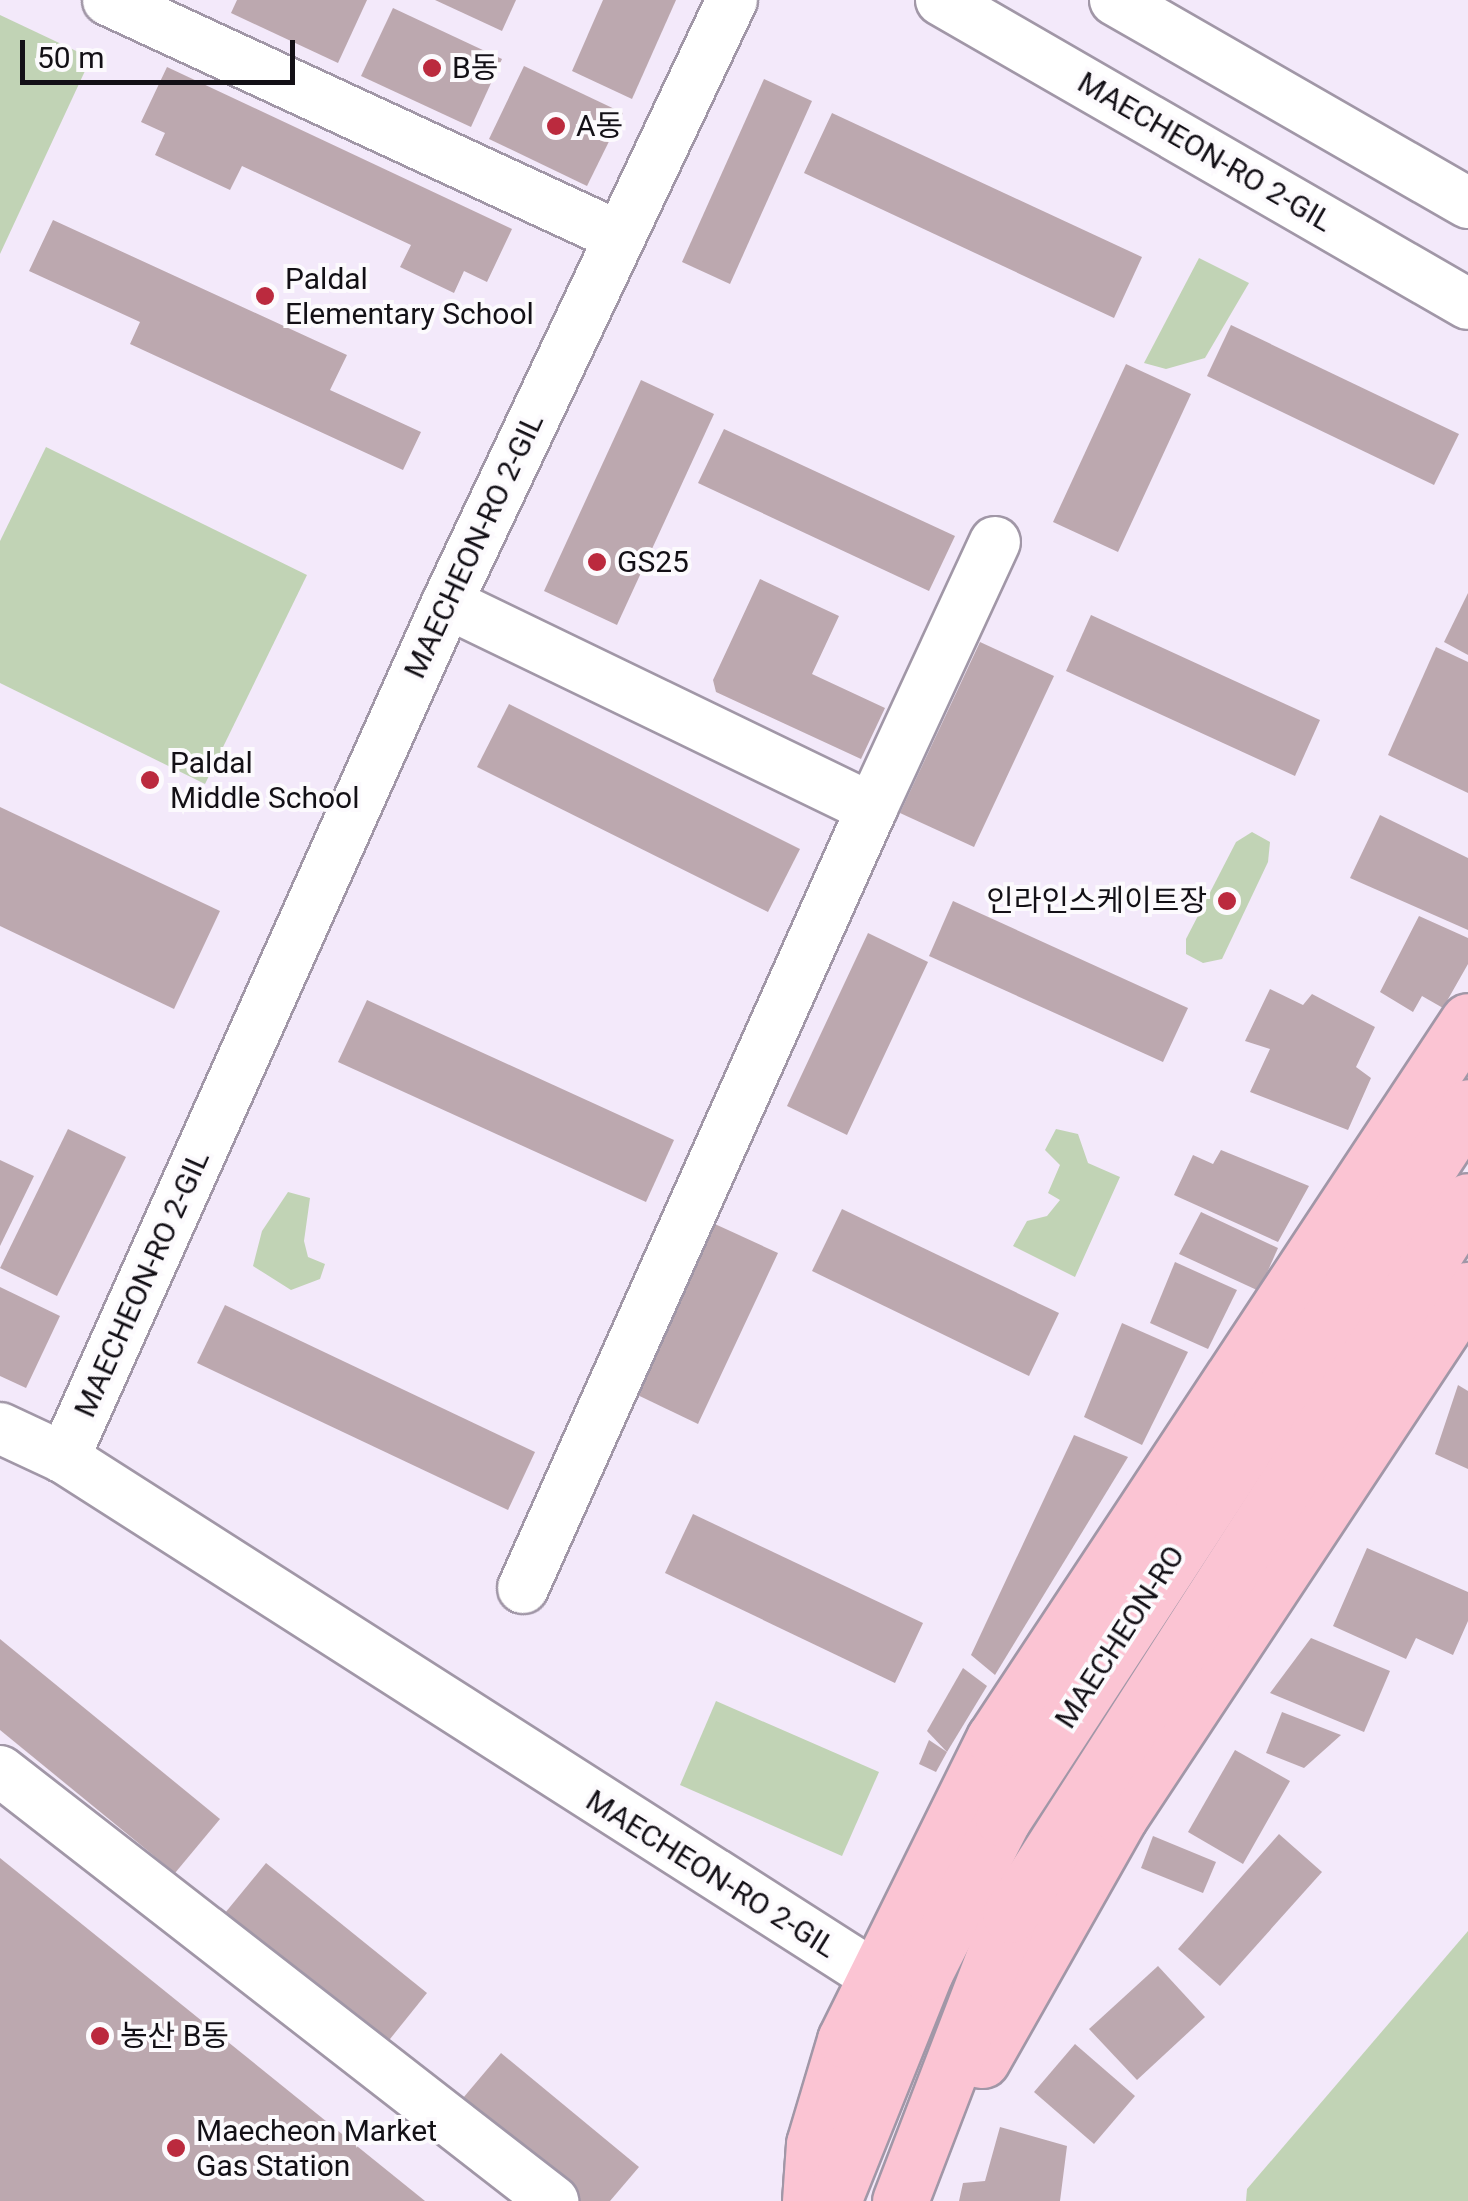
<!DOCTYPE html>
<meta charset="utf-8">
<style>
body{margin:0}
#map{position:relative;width:1468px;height:2201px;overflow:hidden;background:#f3e9fa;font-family:Roboto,"Noto Sans KR",sans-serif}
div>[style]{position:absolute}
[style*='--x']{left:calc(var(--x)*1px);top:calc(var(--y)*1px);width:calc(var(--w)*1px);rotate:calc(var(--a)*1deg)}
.green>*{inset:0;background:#c1d3b5}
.building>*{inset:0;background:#bca8af}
.roads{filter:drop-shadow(2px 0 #a197a7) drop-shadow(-2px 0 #a197a7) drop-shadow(0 2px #a197a7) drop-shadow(0 -2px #a197a7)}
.minor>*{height:50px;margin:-25px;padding:0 25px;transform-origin:25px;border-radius:25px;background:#fff}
.major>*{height:55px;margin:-27.5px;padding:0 27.5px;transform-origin:27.5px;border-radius:27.5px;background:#fbc4d3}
.dots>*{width:28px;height:28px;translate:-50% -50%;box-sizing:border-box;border:5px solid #fcfafd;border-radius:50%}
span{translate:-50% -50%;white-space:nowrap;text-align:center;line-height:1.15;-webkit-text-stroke:8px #fcfafd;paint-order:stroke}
.poi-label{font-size:30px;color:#131016}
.left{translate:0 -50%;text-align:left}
.right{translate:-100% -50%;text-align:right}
.street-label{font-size:30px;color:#131016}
.scale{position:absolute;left:20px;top:40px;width:275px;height:45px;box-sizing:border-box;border:5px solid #131016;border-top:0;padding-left:12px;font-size:30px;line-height:35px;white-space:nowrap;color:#131016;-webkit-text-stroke:8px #fcfafd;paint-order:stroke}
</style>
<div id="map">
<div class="green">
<i style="clip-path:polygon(0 15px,91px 58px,0 254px)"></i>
<i style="clip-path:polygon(1199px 258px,1249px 283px,1205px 358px,1166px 369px,1144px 363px)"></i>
<i style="clip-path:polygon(46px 447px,307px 575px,205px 784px,0 683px,0 541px)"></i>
<i style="clip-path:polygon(1252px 832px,1270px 842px,1268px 862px,1222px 959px,1203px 963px,1186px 954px,1186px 939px,1236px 842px)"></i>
<i style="clip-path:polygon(1056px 1129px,1078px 1134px,1088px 1163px,1120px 1177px,1075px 1277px,1013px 1246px,1027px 1221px,1047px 1216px,1060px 1200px,1048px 1193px,1060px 1165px,1045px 1150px)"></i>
<i style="clip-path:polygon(288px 1192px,310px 1198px,304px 1241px,308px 1257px,325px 1264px,320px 1279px,291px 1290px,253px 1266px,262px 1231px)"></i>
<i style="clip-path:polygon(716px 1701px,879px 1772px,842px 1856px,680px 1785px)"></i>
<i style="clip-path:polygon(1468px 1931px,1468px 2201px,1246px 2201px,1247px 2189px)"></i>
</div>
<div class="building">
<i style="clip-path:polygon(237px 0,367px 0,338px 63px,231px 13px)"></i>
<i style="clip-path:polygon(435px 0,516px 0,502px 31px)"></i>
<i style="clip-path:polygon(603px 0,676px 0,632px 99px,572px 71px)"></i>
<i style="clip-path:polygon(393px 8px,502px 59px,471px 127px,361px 76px)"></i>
<i style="clip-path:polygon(524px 66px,623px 113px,587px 186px,489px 139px)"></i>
<i style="clip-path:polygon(167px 67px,512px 229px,487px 282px,464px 271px,454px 293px,400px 267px,411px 245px,242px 166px,230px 190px,155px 155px,165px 133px,141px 122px)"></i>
<i style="clip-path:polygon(764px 79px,812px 101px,730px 284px,682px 262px)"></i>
<i style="clip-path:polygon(832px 113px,1142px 257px,1114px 318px,804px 173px)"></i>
<i style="clip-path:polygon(53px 220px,347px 355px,330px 390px,421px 432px,403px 470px,130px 344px,140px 322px,29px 271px)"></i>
<i style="clip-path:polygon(1231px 325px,1459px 434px,1434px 485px,1207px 376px)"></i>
<i style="clip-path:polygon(1126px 364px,1191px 394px,1118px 552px,1053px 522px)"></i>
<i style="clip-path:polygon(641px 380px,714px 414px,617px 625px,544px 591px)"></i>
<i style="clip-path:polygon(724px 429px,955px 536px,929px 591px,698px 483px)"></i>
<i style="clip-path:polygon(760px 579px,839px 616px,812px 674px,885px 708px,861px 759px,716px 692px,713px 680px)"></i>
<i style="clip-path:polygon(1468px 593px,1468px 655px,1444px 642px)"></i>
<i style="clip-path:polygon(1091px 615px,1320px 720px,1295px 776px,1066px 671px)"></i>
<i style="clip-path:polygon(980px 642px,1054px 676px,974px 847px,900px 813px)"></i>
<i style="clip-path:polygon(1436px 647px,1468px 662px,1468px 793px,1388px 755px)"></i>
<i style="clip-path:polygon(509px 704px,800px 849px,768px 912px,477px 767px)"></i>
<i style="clip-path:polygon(0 807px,220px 911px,174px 1009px,0 926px)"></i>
<i style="clip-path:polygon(1380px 815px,1468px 858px,1468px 930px,1350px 878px)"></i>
<i style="clip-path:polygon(953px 901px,1188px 1008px,1163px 1062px,929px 956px)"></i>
<i style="clip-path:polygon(1419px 916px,1468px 938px,1468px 964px,1443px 1008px,1422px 996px,1413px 1012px,1380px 992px)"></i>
<i style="clip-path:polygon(868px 933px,928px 962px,847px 1135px,787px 1106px)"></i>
<i style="clip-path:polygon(1270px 989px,1303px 1005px,1312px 994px,1375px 1027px,1356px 1067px,1371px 1078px,1348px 1130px,1250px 1092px,1270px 1049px,1245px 1041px)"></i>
<i style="clip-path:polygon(367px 1000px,674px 1140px,646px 1202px,338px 1062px)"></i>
<i style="clip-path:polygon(68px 1129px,126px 1157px,57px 1296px,0 1268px)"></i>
<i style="clip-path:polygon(1221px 1150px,1309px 1186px,1278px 1242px,1174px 1195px,1193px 1155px,1213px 1164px)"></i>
<i style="clip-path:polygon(0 1160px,34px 1176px,0 1246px)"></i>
<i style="clip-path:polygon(842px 1209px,1059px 1313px,1029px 1376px,812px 1271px)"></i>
<i style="clip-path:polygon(1201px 1212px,1278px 1248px,1259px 1291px,1179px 1254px)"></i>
<i style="clip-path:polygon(704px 1219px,778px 1253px,698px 1424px,625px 1389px)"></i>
<i style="clip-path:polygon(1175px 1262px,1237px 1290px,1208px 1349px,1150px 1323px)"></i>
<i style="clip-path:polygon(0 1287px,60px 1316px,26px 1388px,0 1376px)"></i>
<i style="clip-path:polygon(225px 1305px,535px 1452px,508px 1510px,197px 1363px)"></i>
<i style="clip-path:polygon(1122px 1323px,1188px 1352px,1142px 1445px,1084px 1417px)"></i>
<i style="clip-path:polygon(1458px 1385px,1468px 1391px,1468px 1469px,1435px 1454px)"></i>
<i style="clip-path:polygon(1074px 1435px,1128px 1457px,995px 1675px,971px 1655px)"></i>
<i style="clip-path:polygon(693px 1514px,923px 1623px,895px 1683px,665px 1573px)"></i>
<i style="clip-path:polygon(1367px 1548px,1468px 1592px,1468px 1621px,1453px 1655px,1416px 1638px,1406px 1659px,1333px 1626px)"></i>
<i style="clip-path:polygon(1311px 1638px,1390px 1671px,1364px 1732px,1270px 1693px)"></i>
<i style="clip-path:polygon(0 1639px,220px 1819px,175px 1873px,0 1730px)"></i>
<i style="clip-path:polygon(963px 1668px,987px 1686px,947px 1752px,927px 1731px)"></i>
<i style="clip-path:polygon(1282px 1712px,1341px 1735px,1304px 1768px,1266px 1753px)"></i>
<i style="clip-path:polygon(929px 1740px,947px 1752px,936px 1772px,919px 1764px)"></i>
<i style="clip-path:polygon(1235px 1750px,1290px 1781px,1243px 1864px,1188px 1832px)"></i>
<i style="clip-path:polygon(1279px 1834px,1322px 1872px,1220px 1986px,1178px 1949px)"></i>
<i style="clip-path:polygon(1153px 1836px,1216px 1862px,1203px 1893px,1141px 1868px)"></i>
<i style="clip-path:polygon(0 1858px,425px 2201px,0 2201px)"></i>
<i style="clip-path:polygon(266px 1863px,427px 1993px,386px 2044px,225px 1913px)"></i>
<i style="clip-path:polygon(1158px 1966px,1205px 2017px,1137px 2080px,1089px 2029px)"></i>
<i style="clip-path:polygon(1075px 2044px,1135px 2096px,1094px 2144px,1034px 2092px)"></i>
<i style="clip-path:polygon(501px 2053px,639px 2167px,610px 2201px,575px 2201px,458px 2104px)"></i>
<i style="clip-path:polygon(1000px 2127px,1067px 2146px,1060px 2201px,959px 2201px,963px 2183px,985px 2181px)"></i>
</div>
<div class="roads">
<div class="minor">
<i style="--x:108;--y:0;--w:562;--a:24.83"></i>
<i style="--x:732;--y:0;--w:667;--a:115.3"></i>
<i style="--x:447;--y:603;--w:937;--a:114.13"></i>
<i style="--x:64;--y:1458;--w:960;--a:32.58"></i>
<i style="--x:941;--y:0;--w:608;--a:29.98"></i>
<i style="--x:1115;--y:0;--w:407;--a:29.9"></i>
<i style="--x:447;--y:603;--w:472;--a:25.8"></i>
<i style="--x:872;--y:808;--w:293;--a:-65.2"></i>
<i style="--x:0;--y:1428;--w:71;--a:25.1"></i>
<i style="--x:523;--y:1588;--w:855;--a:-65.89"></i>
<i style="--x:0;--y:1771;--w:701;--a:37.87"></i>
</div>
<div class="major">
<i style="--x:982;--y:2060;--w:280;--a:-60.5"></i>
<i style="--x:1120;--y:1816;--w:631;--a:-56.51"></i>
<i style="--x:810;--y:2201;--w:57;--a:-86"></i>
<i style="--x:814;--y:2144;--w:109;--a:-73.4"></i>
<i style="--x:845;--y:2040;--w:336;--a:-63.7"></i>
<i style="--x:994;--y:1739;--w:860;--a:-56.57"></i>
<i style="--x:833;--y:2201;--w:247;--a:-68.1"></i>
<i style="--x:925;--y:1972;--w:172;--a:-63"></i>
<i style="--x:1003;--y:1819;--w:850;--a:-56.85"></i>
<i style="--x:900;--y:2201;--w:306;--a:-69"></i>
<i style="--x:1010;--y:1915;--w:848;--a:-57.32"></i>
</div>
</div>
<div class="dots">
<i style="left:432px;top:68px;background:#bb2a3e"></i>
<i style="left:556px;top:126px;background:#bb2a3e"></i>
<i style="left:265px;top:296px;background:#bb2a3e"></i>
<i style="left:597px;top:562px;background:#bb2a3e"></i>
<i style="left:150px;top:780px;background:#bb2a3e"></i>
<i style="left:1227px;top:901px;background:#bb2a3e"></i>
<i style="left:100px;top:2036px;background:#bb2a3e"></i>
<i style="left:176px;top:2148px;background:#bb2a3e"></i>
</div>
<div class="poi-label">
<span class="left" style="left:452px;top:68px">B동</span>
<span class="left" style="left:576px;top:126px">A동</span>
<span class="left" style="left:285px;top:296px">Paldal<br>Elementary School</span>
<span class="left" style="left:617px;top:562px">GS25</span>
<span class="left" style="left:170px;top:780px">Paldal<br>Middle School</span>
<span class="right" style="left:1207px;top:901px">인라인스케이트장</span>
<span class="left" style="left:120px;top:2036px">농산 B동</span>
<span class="left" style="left:196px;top:2148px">Maecheon Market<br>Gas Station</span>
</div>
<div class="street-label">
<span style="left:1205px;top:152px;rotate:30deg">MAECHEON-RO 2-GIL</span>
<span style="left:474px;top:546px;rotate:-65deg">MAECHEON-RO 2-GIL</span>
<span style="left:142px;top:1284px;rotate:-66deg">MAECHEON-RO 2-GIL</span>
<span style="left:1120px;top:1637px;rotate:-57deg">MAECHEON-RO</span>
<span style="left:711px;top:1874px;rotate:32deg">MAECHEON-RO 2-GIL</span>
</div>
<div class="scale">50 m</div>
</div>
